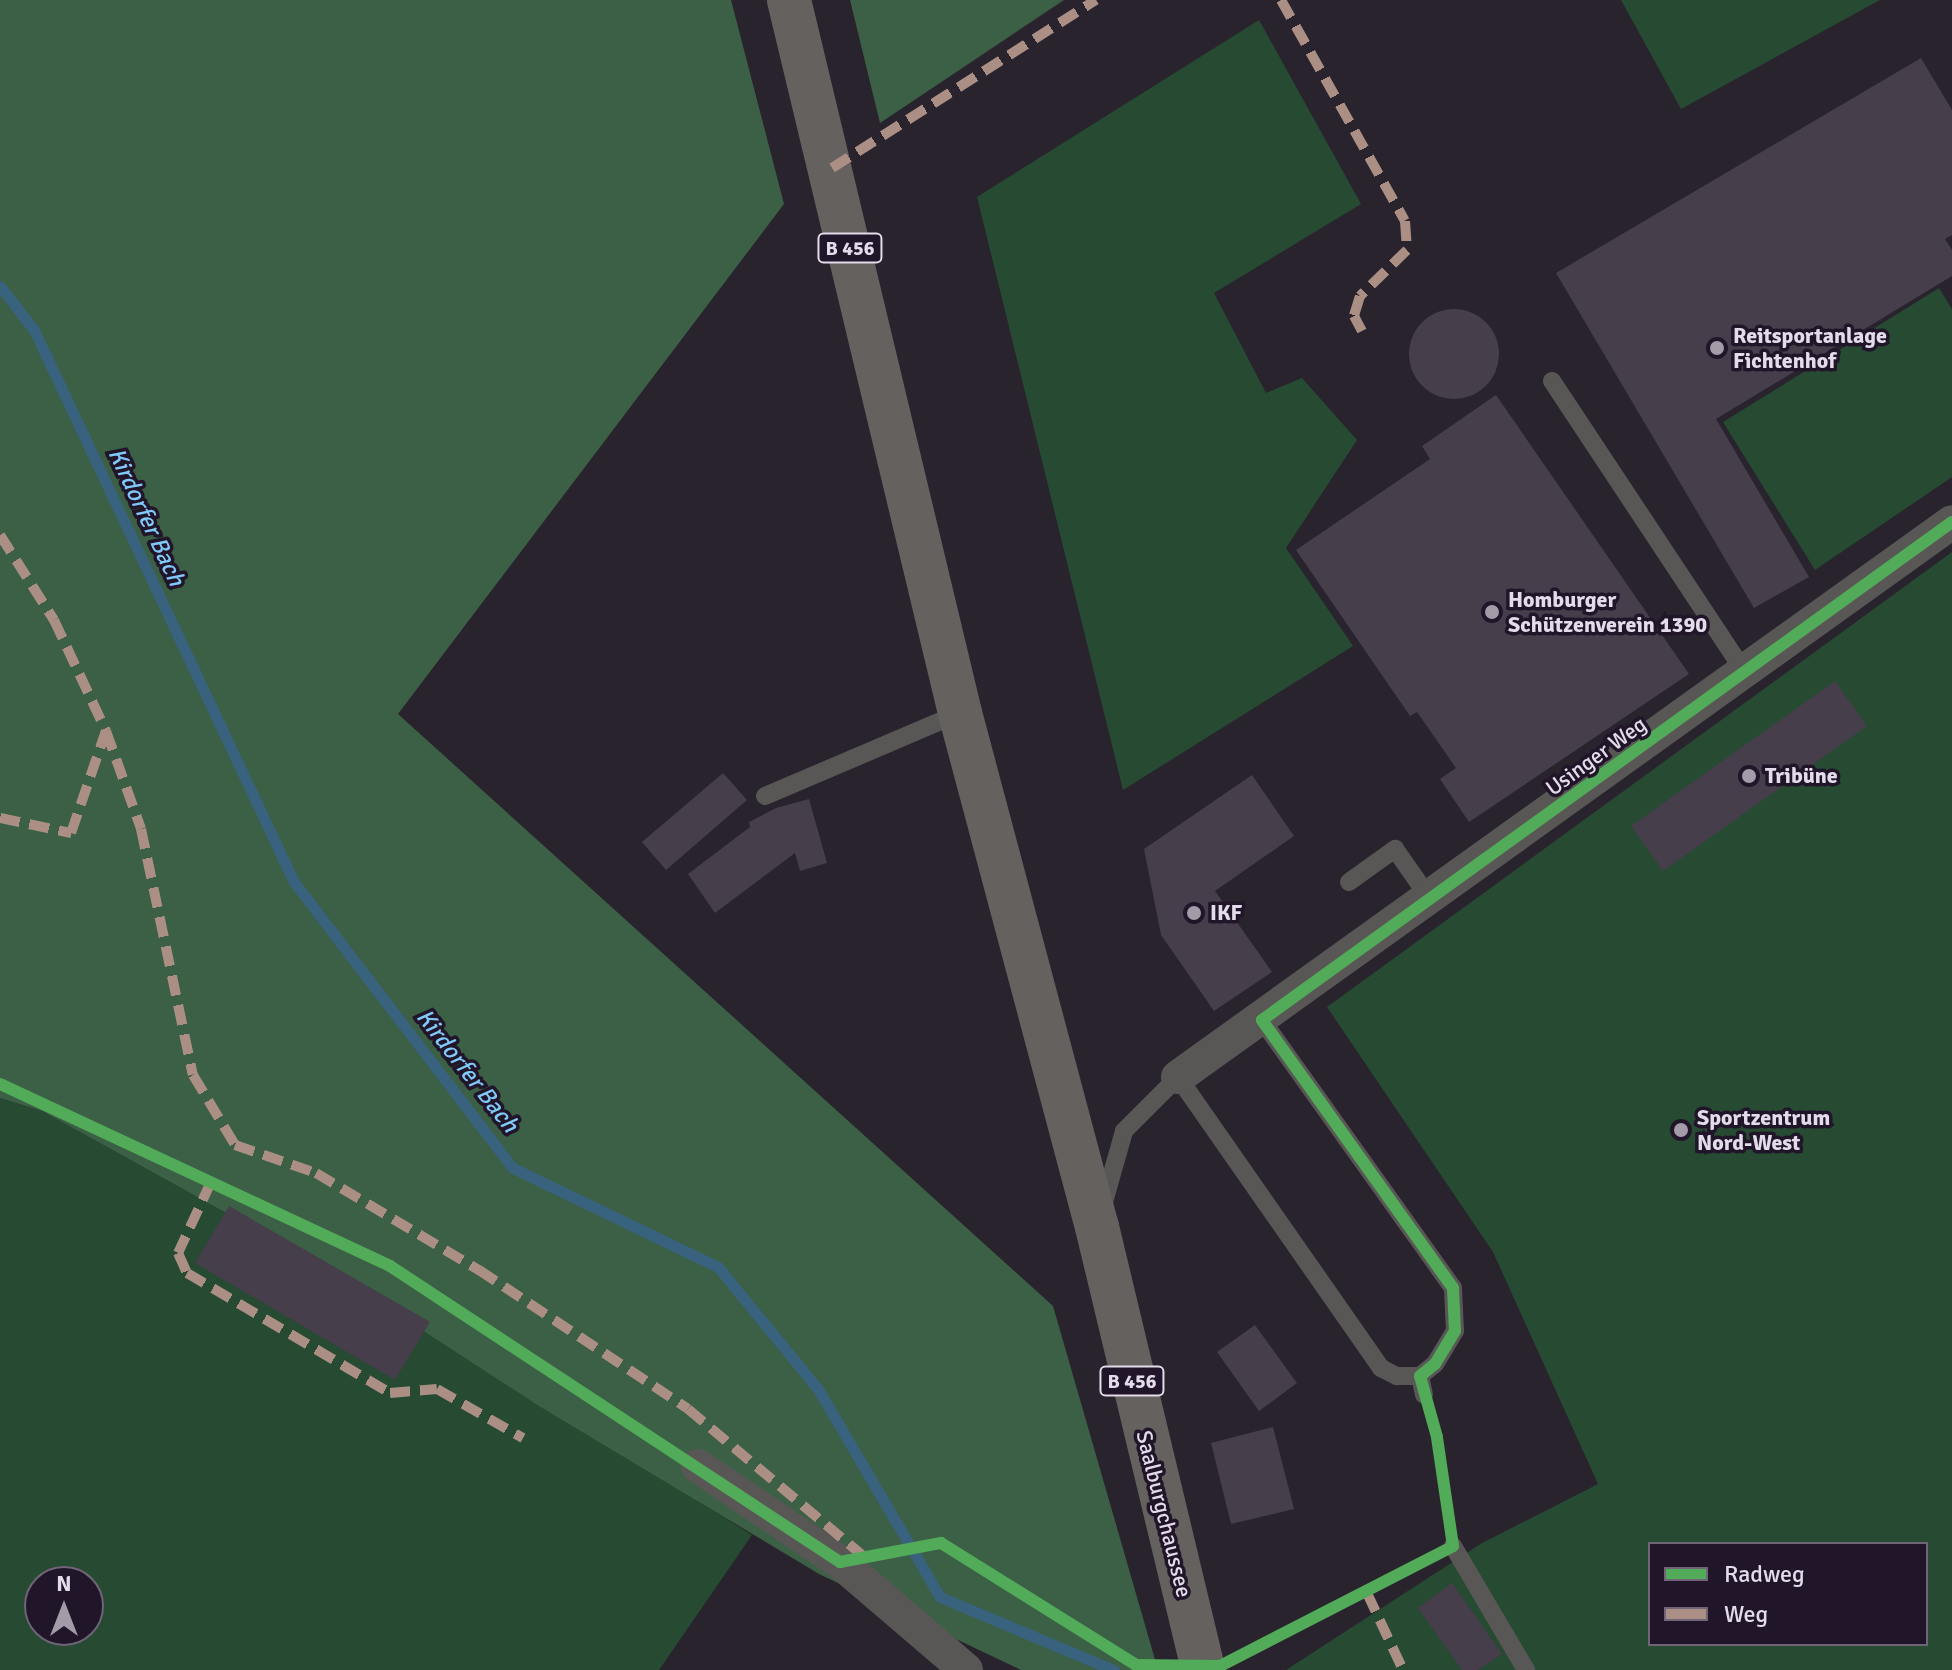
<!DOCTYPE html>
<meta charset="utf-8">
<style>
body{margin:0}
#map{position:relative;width:1952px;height:1670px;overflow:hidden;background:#29232e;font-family:Signika,sans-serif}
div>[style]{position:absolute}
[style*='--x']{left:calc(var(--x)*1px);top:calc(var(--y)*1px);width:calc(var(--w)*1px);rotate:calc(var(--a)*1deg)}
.green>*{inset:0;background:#264a32}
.forest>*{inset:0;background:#3b6046}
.stream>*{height:11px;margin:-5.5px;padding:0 5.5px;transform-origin:5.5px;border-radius:5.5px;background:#39627f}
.building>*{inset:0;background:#463e4b}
.round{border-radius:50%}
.service>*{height:18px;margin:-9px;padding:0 9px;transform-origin:9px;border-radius:9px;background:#595756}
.minor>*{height:34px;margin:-17px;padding:0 17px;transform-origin:17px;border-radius:17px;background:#595756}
.primary>*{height:44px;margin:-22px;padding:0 22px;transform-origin:22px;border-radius:22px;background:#64615e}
.quiet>*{height:10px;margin-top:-5px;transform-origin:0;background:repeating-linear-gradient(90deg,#ac8f84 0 20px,transparent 0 30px)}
.cycleway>*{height:12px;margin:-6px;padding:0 6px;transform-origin:6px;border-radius:6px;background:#51ab58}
.dots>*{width:22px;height:22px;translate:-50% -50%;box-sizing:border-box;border:4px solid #211529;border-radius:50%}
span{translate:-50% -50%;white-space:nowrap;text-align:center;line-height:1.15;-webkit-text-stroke:7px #211529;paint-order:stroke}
.shield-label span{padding:2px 6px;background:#211529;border:2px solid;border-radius:6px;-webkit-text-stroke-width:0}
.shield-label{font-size:20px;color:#e4dcea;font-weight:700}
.poi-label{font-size:22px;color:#e4dcea;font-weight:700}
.left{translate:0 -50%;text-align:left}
.street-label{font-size:22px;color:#e4dcea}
.water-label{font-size:24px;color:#81c9f9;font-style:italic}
.legend{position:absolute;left:1648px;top:1542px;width:280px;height:104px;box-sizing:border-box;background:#211529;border:2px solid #6f6576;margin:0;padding:10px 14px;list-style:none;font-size:24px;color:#e4dcea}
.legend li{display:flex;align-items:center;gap:16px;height:40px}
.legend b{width:40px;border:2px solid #6f6576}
.north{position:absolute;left:24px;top:1566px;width:80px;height:80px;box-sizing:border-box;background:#211529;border:2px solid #6f6576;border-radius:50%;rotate:0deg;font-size:22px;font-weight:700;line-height:32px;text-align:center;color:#e4dcea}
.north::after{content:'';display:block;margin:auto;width:28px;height:36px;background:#a39ba8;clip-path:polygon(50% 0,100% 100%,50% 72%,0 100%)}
</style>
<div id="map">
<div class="green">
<i style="clip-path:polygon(1621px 0,1880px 0,1681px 109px)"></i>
<i style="clip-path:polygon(1259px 20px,1361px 204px,1214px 293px,1266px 393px,1302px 378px,1357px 440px,1286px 548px,1353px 646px,1123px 790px,977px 197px)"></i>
<i style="clip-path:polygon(1939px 288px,1952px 309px,1952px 477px,1815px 570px,1723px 422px)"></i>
<i style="clip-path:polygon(evenodd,1952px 552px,1952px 1670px,1286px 1670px,1482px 1543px,1598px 1484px,1493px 1252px,1327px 1007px,1952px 552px,1650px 1544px,1926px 1544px,1926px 1644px,1650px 1644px,1650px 1544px)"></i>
<i style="clip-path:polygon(evenodd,0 1098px,42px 1111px,333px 1272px,752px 1535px,659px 1670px,0 1670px,0 1098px,40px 1582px,88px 1582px,88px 1630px,40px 1630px,40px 1582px)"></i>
</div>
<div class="forest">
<i style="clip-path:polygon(0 0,731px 0,784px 204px,398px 714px,1053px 1306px,1158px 1670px,1021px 1670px,819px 1574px,539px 1406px,333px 1272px,42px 1111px,0 1098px)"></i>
<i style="clip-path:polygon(850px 0,1064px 0,880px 123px)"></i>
</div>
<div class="stream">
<i style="--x:0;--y:286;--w:56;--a:52.3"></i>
<i style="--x:34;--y:330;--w:610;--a:64.78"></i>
<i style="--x:294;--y:882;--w:360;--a:52.6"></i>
<i style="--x:513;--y:1168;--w:228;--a:25.8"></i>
<i style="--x:718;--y:1267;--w:158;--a:50.7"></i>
<i style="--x:818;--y:1389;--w:241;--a:59.6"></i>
<i style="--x:940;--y:1597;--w:189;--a:22.8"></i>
</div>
<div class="building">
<i style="clip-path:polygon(1921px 58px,1952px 110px,1952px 235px,1945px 239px,1952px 250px,1952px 276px,1716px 419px,1809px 577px,1754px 608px,1556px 273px)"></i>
<i class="round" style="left:1409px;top:309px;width:90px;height:90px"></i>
<i style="clip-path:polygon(1496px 395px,1689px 674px,1469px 822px,1440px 779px,1456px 768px,1417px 712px,1410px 716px,1296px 550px,1430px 459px,1422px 446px)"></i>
<i style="clip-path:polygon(1835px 681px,1867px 726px,1663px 871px,1631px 826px)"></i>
<i style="clip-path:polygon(723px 773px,747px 800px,666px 870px,642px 842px)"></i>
<i style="clip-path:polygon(1252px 775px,1294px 836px,1215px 891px,1272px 972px,1214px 1011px,1161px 935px,1144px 849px)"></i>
<i style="clip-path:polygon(809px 799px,827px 863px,800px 871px,795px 853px,715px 913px,688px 874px,750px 827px,749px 822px,776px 808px)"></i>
<i style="clip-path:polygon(229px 1206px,430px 1322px,395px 1380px,195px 1263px)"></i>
<i style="clip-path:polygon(1255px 1325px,1297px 1383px,1259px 1411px,1217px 1352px)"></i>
<i style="clip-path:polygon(1273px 1427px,1294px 1509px,1231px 1524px,1211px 1443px)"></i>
<i style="clip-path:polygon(1452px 1583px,1502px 1654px,1478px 1670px,1462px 1670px,1418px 1608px)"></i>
</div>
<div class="service">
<i style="--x:1552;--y:381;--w:351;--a:56.5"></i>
<i style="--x:765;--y:796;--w:212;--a:-23.1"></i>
<i style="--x:1349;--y:882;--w:57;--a:-35.7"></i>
<i style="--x:1395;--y:849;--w:61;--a:55"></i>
<i style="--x:1102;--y:1209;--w:81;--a:-74.2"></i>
<i style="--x:1124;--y:1131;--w:76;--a:-45"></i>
<i style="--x:1178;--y:1077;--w:355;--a:55.1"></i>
<i style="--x:1381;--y:1368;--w:18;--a:27"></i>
<i style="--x:1397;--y:1376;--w:23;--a:0"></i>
<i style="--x:1420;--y:1376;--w:19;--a:-39"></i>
<i style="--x:1435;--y:1364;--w:39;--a:-59"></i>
<i style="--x:1455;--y:1331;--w:43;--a:-92.7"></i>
<i style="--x:1453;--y:1288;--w:329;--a:-125.5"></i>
<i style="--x:1420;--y:1376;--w:19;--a:78"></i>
<i style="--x:1453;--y:1546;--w:144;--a:59.5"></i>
</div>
<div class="minor">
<i style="--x:1178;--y:1077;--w:952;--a:-35.64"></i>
<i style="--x:698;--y:1466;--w:171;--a:34.1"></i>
<i style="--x:840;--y:1562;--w:166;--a:40.6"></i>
</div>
<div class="primary">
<i style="--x:789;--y:0;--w:733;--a:76.51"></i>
<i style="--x:960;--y:713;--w:532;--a:75.08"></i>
<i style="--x:1097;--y:1227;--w:456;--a:76.5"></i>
</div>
<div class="quiet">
<i style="--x:1281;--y:0;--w:253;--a:60.7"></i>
<i style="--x:1405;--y:221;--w:29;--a:86"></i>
<i style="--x:1407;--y:250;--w:66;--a:135.6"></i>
<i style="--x:1360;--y:296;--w:21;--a:107"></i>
<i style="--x:1354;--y:316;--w:17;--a:62"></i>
<i style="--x:832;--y:168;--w:313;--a:-32.5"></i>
<i style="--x:0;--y:535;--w:101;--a:57.6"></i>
<i style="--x:54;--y:620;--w:123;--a:64.9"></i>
<i style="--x:106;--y:731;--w:104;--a:70.3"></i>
<i style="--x:141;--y:829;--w:251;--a:78.1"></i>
<i style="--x:193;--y:1075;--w:82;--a:59"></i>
<i style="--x:235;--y:1145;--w:86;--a:19.1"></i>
<i style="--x:316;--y:1173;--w:190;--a:30.8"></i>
<i style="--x:479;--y:1270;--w:251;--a:33.6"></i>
<i style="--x:688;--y:1409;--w:227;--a:40"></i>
<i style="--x:0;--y:818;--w:73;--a:11.9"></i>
<i style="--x:71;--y:833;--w:108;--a:-71.1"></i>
<i style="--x:211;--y:1182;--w:78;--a:114.9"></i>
<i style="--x:178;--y:1253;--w:22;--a:66"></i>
<i style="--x:187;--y:1273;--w:236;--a:30.6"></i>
<i style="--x:390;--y:1393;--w:47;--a:-4.9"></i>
<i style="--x:437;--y:1389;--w:99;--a:29.7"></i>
<i style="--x:1367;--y:1593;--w:85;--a:64.9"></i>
</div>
<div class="cycleway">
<i style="--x:0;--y:1084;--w:430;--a:25"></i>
<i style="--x:390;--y:1266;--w:539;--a:33.34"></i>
<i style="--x:840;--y:1562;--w:103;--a:-10.7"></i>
<i style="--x:941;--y:1543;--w:230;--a:32"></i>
<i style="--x:1136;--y:1665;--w:84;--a:0.7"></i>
<i style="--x:1220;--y:1666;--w:262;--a:-27.2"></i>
<i style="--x:1453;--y:1546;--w:110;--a:-98.4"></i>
<i style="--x:1437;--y:1437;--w:63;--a:-105.6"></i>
<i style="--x:1420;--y:1376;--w:19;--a:-39"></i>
<i style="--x:1435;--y:1364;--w:39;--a:-59"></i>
<i style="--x:1455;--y:1331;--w:43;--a:-92.7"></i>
<i style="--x:1453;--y:1288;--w:329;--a:-125.5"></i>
<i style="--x:1262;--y:1020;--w:851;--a:-35.82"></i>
</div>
<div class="dots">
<i style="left:1717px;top:348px;background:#a39ba8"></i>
<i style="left:1492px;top:612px;background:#a39ba8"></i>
<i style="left:1749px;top:776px;background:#a39ba8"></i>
<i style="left:1194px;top:913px;background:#a39ba8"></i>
<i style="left:1681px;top:1130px;background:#a39ba8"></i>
</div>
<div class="shield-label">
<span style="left:850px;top:248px">B 456</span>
<span style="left:1132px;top:1381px">B 456</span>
</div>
<div class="poi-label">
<span class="left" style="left:1733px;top:348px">Reitsportanlage<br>Fichtenhof</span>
<span class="left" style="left:1508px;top:612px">Homburger<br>Schützenverein 1390</span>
<span class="left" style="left:1765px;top:776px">Tribüne</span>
<span class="left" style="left:1210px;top:913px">IKF</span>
<span class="left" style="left:1697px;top:1130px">Sportzentrum<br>Nord-West</span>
</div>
<div class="street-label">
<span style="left:1596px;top:756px;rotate:-36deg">Usinger Weg</span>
<span style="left:1164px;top:1514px;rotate:76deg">Saalburgchaussee</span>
</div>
<div class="water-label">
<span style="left:146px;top:517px;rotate:65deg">Kirdorfer Bach</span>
<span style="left:467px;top:1071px;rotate:52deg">Kirdorfer Bach</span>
</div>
<ul class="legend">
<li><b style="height:10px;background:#51ab58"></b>Radweg</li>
<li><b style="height:10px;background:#ac8f84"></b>Weg</li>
</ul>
<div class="north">N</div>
</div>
